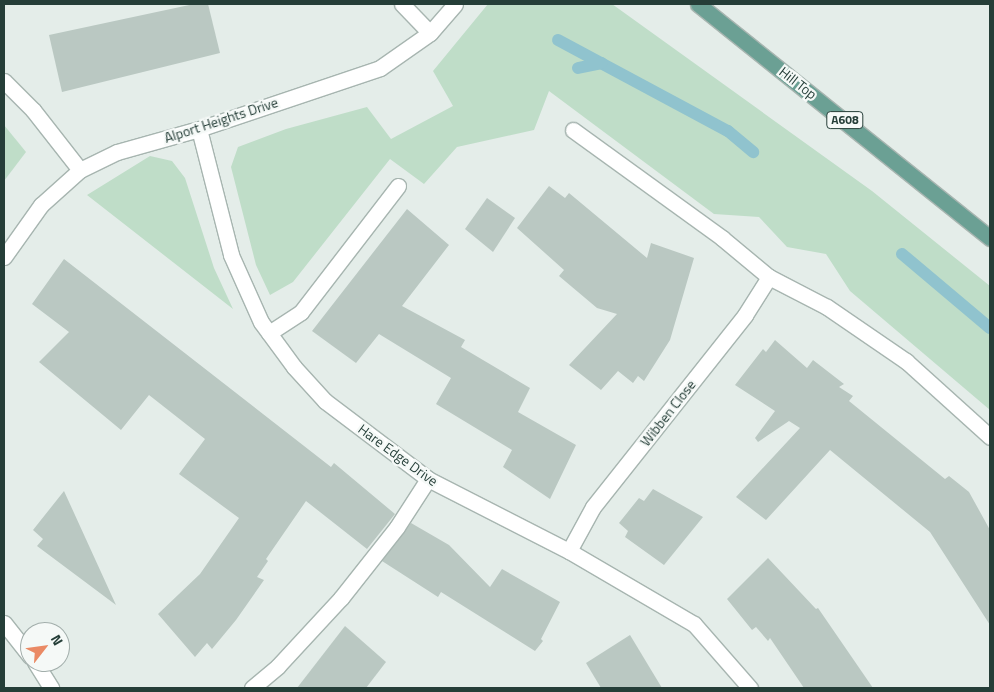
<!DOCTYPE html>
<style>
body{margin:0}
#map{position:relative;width:994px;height:692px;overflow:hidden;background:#e4ede9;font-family:"Titillium Web",sans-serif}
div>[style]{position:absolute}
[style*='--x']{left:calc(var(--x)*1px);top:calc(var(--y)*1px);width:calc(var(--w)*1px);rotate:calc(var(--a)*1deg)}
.green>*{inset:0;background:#bfddc8}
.stream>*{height:12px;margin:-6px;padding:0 6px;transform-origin:6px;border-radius:6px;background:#90c3ce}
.building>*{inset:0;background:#bac8c2}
.roads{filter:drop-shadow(1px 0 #a7b5b0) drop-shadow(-1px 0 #a7b5b0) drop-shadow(0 1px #a7b5b0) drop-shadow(0 -1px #a7b5b0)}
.service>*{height:15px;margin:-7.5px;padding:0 7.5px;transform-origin:7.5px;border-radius:7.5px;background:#fff}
.minor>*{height:15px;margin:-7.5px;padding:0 7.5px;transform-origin:7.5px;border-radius:7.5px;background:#fff}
.primary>*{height:15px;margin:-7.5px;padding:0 7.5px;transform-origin:7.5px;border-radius:7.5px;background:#6ba094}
span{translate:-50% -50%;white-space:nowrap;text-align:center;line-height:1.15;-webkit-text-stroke:4.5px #f5f9f7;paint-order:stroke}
.shield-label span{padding:1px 4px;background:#f5f9f7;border:1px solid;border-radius:4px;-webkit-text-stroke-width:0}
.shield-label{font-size:12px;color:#253e38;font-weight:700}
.street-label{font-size:14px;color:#253e38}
.frame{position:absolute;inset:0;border:5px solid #253e38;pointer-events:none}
.north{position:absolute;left:20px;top:622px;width:50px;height:50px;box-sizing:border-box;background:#f5f9f7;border:1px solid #a2aeab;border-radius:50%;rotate:60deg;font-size:14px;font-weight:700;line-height:20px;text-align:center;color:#253e38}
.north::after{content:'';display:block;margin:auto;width:18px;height:22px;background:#ea8a65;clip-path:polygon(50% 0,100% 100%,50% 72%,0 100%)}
</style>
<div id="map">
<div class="green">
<i style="clip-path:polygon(488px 4px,612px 4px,872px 191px,990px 286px,990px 410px,850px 291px,826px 254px,787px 247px,759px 217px,714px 214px,549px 91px,534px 130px,457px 147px,424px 184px,390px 159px,293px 282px,270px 295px,256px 265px,231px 167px,238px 147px,286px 129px,367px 107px,391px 139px,453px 106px,433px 71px)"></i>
<i style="clip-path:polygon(4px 125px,26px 152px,4px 181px)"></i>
<i style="clip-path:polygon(150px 156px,172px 161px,185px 178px,214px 268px,233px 309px,87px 195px)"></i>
</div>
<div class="stream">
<i style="--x:558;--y:40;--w:193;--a:28.2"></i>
<i style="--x:728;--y:131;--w:33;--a:40"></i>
<i style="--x:578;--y:68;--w:24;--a:-12"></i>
<i style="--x:902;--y:254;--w:115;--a:40.1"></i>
</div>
<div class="building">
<i style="clip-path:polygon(194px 4px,208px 4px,220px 53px,62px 92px,49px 35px)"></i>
<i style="clip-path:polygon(549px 186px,565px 198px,569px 193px,647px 258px,651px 243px,694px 258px,670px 340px,644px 381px,638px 376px,633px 383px,618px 371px,601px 390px,569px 365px,617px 314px,597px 308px,559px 276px,564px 270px,517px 228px)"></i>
<i style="clip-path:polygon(487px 198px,515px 218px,493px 252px,465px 229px)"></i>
<i style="clip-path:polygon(407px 209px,449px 245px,402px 306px,465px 340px,461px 347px,530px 388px,518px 412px,576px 445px,550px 499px,503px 467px,512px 450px,436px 404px,451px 378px,379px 334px,356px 363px,312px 331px)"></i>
<i style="clip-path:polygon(64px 259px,331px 467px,334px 463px,395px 514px,367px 549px,306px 501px,266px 559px,268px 561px,257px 577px,264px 580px,236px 620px,212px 649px,207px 643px,195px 657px,158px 614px,200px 574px,239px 518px,179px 474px,205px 439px,149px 395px,121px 430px,39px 362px,69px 332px,32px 304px)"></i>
<i style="clip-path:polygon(775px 340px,807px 368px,813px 360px,844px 384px,839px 387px,853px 396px,849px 401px,945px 479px,949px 476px,969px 492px,990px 530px,990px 625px,930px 532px,830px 450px,766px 520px,736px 497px,800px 428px,789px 421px,758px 442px,755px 438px,775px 411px,735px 385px,763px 349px,766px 352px)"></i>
<i style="clip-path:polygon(653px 489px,703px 517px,664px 565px,625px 537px,628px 531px,619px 523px,639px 498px,644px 501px)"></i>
<i style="clip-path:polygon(64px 491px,116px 605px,37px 546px,43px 539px,33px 530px)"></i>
<i style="clip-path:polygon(411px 523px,449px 545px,490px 587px,502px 569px,560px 602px,541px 639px,543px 641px,535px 651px,441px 592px,438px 597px,382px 561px)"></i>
<i style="clip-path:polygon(768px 558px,816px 609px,818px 608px,873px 688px,804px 688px,770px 638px,768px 641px,756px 627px,752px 630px,727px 599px)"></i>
<i style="clip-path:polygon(345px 626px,386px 662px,366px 688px,297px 688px)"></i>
<i style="clip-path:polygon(630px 635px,662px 688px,601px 688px,586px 663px)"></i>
</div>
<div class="roads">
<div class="service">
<i style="--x:402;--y:4;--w:40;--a:46"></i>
<i style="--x:573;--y:130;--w:184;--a:35.9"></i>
<i style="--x:827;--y:307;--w:96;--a:34.4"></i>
<i style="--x:906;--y:361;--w:113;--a:42.1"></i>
<i style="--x:269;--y:333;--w:38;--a:-33"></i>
<i style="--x:301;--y:312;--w:159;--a:-52.4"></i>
<i style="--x:252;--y:688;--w:34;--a:-40"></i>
<i style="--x:278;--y:666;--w:93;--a:-47.2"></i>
<i style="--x:341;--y:598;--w:90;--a:-51.7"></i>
<i style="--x:397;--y:527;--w:57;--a:-57.1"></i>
</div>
<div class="minor">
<i style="--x:4;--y:81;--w:41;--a:45"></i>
<i style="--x:33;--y:110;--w:76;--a:51.9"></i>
<i style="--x:199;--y:129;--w:130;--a:75.7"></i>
<i style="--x:231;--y:255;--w:73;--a:65.9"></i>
<i style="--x:261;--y:322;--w:56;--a:53.7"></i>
<i style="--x:294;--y:367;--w:46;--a:47.6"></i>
<i style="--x:325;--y:401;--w:129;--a:37.1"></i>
<i style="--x:428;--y:479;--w:158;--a:27.1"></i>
<i style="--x:569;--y:551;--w:145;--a:30.3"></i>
<i style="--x:694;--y:624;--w:85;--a:48.8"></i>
<i style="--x:722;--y:238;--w:61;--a:39.7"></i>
<i style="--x:769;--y:277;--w:65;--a:27.3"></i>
<i style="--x:4;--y:257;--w:64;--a:-54.6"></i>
<i style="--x:41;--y:205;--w:52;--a:-41.9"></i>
<i style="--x:80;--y:170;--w:41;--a:-25.9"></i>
<i style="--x:117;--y:152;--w:85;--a:-15.7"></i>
<i style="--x:199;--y:129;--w:191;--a:-18.6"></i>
<i style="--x:380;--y:68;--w:61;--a:-35"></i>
<i style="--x:430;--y:33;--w:38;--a:-49"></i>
<i style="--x:569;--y:551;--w:50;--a:-61.4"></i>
<i style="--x:593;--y:507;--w:245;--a:-51.6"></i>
<i style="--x:745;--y:315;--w:45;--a:-57.7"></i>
<i style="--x:4;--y:623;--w:42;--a:51.8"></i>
<i style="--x:35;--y:662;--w:31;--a:58"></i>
</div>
<div class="primary">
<i style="--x:698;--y:4;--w:374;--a:38.7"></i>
</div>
</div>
<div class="shield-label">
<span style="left:845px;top:120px">A608</span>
</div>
<div class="street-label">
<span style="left:798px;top:83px;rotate:38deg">Hill Top</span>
<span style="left:221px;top:120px;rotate:-18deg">Alport Heights Drive</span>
<span style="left:668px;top:413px;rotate:-52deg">Wibben Close</span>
<span style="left:398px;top:455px;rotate:36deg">Hare Edge Drive</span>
</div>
<div class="frame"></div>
<div class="north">N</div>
</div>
